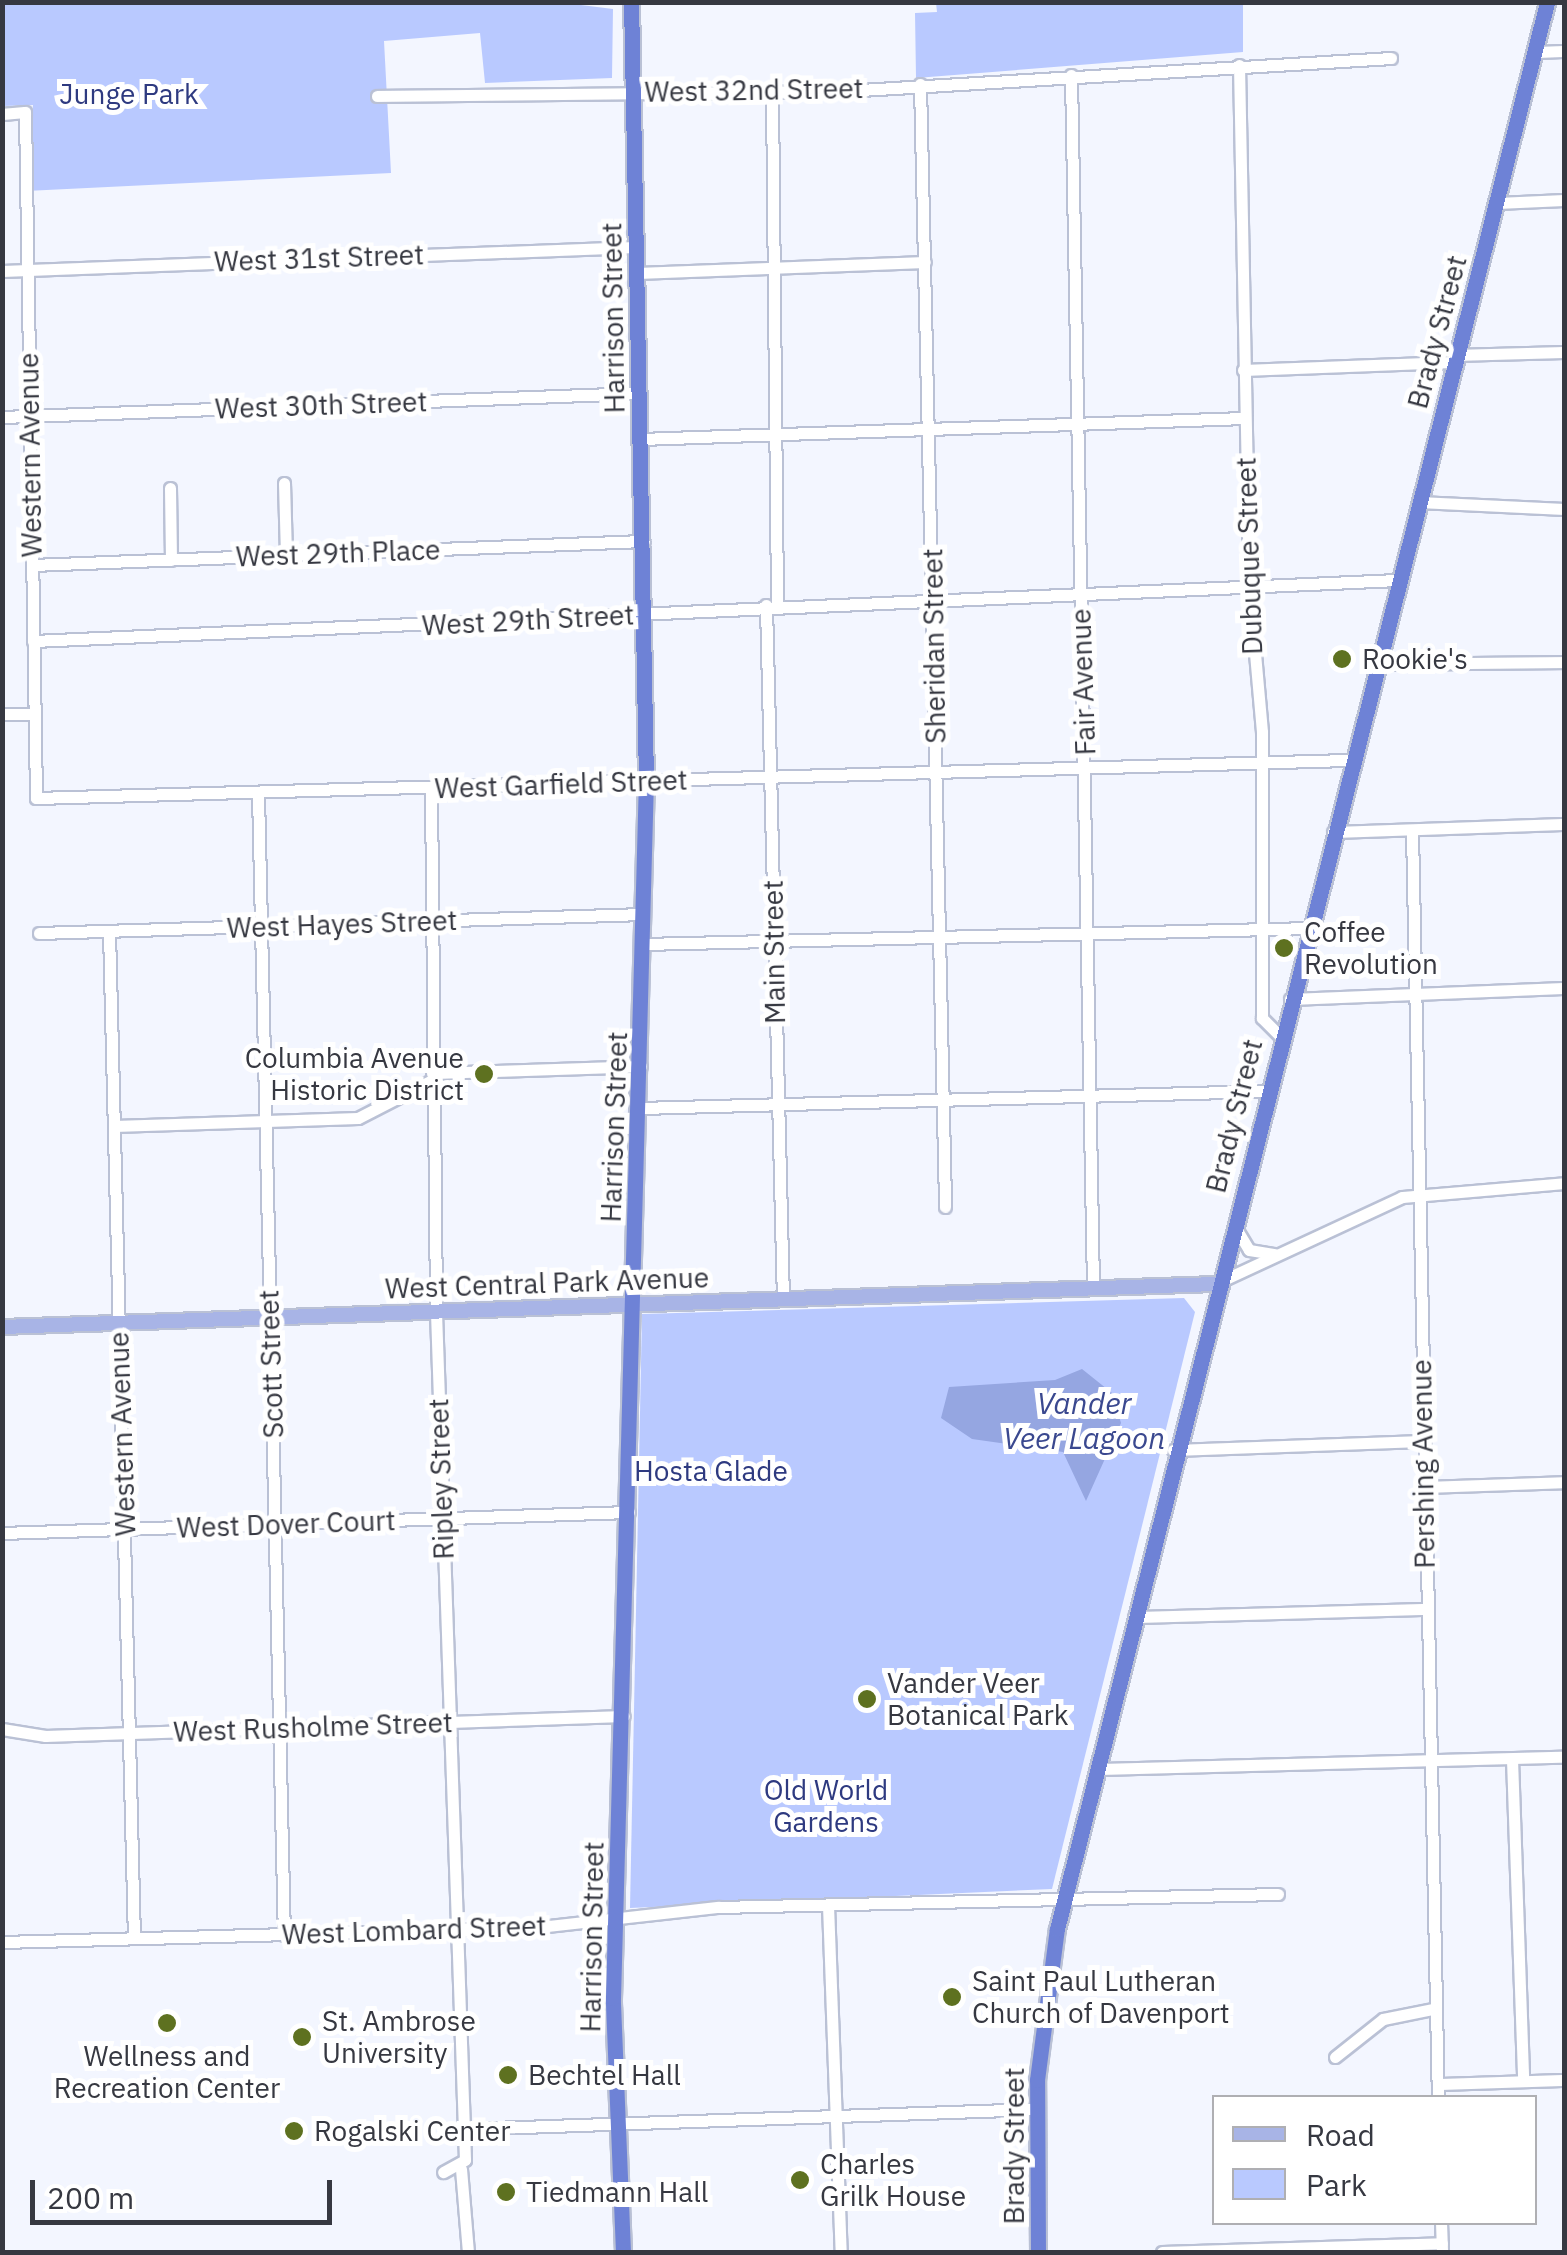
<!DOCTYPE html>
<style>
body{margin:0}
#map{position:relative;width:1567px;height:2255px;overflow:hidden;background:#f3f6ff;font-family:"IBM Plex Sans",sans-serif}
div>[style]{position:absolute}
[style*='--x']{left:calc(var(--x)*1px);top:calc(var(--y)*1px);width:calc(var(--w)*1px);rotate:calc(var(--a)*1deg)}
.green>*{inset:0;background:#b9c9ff}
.water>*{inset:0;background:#95a6e1}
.roads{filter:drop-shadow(2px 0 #bac1d5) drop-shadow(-2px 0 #bac1d5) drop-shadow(0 2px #bac1d5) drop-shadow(0 -2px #bac1d5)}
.minor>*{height:11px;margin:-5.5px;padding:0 5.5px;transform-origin:5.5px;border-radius:5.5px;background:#fff}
.major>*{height:14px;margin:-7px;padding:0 7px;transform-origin:7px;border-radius:7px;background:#a8b4e6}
.highway>*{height:15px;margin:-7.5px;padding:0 7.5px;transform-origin:7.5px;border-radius:7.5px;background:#6e82d6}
.dots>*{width:28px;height:28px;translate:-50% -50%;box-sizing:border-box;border:5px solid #fff;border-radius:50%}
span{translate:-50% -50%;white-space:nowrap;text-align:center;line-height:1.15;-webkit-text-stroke:10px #fff;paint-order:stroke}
.street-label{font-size:28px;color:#363841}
.park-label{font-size:28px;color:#2e3a80}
.poi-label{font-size:28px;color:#363841}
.left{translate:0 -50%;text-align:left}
.right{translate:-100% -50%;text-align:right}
.water-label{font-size:30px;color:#3a488f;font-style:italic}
.frame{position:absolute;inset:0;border:5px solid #363841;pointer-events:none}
.legend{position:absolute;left:1212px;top:2095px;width:325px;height:130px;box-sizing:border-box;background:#fff;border:2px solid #afafb3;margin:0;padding:12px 18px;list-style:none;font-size:30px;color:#363841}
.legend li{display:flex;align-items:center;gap:20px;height:50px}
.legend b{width:50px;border:2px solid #afafb3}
.scale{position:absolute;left:30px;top:2180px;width:302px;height:45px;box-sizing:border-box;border:5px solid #363841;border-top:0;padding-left:12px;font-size:30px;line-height:35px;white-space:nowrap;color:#363841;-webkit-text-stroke:8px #fff;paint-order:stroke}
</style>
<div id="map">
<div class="green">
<i style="clip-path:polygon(2px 3px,565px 3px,613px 9px,612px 78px,485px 83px,480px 33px,384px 41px,391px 173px,26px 191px,33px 105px,3px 106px)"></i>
<i style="clip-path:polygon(936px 3px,1243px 3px,1243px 52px,916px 78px,915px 13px,937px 12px)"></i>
<i style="clip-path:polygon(1184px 1298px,1195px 1312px,1052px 1889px,630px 1908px,642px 1314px)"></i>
</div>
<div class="water">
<i style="clip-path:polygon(1082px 1369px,1112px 1393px,1121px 1423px,1086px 1501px,1063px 1452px,972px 1439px,941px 1418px,949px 1387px,1055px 1380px)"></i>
</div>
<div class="roads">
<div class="minor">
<i style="--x:1536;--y:52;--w:28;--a:-2"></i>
<i style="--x:1239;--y:65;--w:521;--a:88.9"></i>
<i style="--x:1249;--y:586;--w:147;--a:84.9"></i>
<i style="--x:1262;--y:732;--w:286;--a:90"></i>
<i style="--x:1262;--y:1018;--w:25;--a:45"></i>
<i style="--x:1071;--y:75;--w:1214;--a:88.96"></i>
<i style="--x:920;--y:84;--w:1123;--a:88.72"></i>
<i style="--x:772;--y:91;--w:513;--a:89.44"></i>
<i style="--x:377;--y:96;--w:467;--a:-0.6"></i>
<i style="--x:844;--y:91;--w:548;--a:-3.45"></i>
<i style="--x:2;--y:114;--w:23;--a:-5"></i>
<i style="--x:25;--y:112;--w:686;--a:89.08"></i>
<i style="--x:36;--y:798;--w:1315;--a:-1.66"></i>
<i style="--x:1497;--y:203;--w:67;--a:-2.6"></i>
<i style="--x:2;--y:271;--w:634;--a:-2.17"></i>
<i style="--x:637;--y:273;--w:288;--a:-2.2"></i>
<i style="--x:1454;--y:355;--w:110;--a:-1.6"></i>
<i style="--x:1243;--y:370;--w:209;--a:-2.2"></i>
<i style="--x:2;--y:417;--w:637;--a:-2.16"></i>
<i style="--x:640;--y:439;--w:605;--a:-1.99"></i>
<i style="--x:284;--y:483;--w:71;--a:88.4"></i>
<i style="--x:170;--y:488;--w:72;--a:89.2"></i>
<i style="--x:1419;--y:502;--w:145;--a:2.8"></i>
<i style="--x:32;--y:565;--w:612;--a:-2.25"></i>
<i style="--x:766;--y:605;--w:695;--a:88.6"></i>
<i style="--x:33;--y:641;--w:1367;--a:-2.56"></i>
<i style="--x:1375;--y:664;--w:189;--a:-0.6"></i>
<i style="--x:2;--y:714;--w:32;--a:0"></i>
<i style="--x:431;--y:788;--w:524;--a:89.45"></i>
<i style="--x:436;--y:1312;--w:848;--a:88.04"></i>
<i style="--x:465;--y:2160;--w:25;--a:151"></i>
<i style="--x:258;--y:793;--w:1142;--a:88.7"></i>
<i style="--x:1412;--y:830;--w:1268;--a:88.83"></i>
<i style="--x:1333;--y:832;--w:231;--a:-2"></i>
<i style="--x:109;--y:931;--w:1006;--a:88.58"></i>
<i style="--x:39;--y:933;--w:605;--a:-1.8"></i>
<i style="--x:643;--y:944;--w:668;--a:-1.37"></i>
<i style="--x:1290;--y:999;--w:274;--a:-2.3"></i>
<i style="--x:432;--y:1073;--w:209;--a:-1.9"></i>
<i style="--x:640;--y:1108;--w:626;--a:-1.56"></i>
<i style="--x:114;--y:1126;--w:244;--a:-1.9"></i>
<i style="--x:358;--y:1118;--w:83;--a:-27.2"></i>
<i style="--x:1234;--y:1225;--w:29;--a:59"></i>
<i style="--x:1249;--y:1250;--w:26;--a:9"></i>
<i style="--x:1219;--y:1282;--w:202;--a:-24.9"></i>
<i style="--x:1402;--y:1197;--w:163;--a:-4.9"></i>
<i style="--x:1173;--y:1450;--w:250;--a:-2.1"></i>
<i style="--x:1423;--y:1487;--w:141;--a:-2"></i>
<i style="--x:2;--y:1533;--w:627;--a:-1.92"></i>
<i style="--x:1134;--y:1617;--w:291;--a:-1.6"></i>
<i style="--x:2;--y:1729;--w:44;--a:9.2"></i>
<i style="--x:45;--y:1736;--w:579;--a:-1.98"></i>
<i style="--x:1512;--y:1759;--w:322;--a:88"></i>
<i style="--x:1096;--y:1769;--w:468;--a:-1.5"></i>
<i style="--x:828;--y:1905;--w:347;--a:87.9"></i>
<i style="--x:2;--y:1942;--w:537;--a:-1.6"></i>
<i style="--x:539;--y:1927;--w:180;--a:-6.4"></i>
<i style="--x:718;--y:1907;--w:560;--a:-1.33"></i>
<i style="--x:1335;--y:2057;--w:61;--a:-38.4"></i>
<i style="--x:1383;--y:2019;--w:50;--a:-11.5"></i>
<i style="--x:1438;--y:2084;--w:126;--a:-1.8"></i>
<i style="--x:464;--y:2129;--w:574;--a:-2"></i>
<i style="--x:461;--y:2169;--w:83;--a:85.2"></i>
<i style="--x:1441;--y:2222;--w:30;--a:88"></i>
<i style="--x:1162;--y:2252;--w:280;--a:-1.8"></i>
</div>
<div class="major">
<i style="--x:2;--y:1327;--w:1214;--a:-2.03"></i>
</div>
<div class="highway">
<i style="--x:623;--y:2252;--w:254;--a:-92.3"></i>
<i style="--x:613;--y:1998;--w:1217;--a:-88.45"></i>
<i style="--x:646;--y:781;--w:779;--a:-91.1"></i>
<i style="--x:1038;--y:2252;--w:172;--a:-90.3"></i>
<i style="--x:1037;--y:2080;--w:152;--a:-82.5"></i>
<i style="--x:1057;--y:1929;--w:1988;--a:-75.73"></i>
</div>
</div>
<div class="dots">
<i style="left:1342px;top:659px;background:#5e7120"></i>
<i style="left:1284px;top:948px;background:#5e7120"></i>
<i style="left:484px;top:1074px;background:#5e7120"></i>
<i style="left:867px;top:1699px;background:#5e7120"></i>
<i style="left:952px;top:1997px;background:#5e7120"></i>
<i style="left:167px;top:2023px;background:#5e7120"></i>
<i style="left:302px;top:2037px;background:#5e7120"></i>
<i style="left:508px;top:2075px;background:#5e7120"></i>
<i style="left:294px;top:2131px;background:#5e7120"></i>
<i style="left:800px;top:2180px;background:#5e7120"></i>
<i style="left:506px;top:2192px;background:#5e7120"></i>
</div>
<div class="street-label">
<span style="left:754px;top:90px;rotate:-1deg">West 32nd Street</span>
<span style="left:319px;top:258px;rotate:-2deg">West 31st Street</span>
<span style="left:613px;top:318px;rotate:-91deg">Harrison Street</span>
<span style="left:1437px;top:332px;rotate:-75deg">Brady Street</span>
<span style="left:321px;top:405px;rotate:-2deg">West 30th Street</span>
<span style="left:30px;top:455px;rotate:-91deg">Western Avenue</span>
<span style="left:338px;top:553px;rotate:-2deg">West 29th Place</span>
<span style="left:1249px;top:556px;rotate:-92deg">Dubuque Street</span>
<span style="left:528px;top:620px;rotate:-3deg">West 29th Street</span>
<span style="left:934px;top:646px;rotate:-91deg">Sheridan Street</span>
<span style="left:1083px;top:682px;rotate:-92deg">Fair Avenue</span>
<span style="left:561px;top:784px;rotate:-2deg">West Garfield Street</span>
<span style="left:342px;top:924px;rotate:-2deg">West Hayes Street</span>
<span style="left:774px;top:952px;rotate:-91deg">Main Street</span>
<span style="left:1234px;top:1116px;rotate:-76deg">Brady Street</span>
<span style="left:614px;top:1127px;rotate:-88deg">Harrison Street</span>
<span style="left:547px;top:1283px;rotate:-2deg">West Central Park Avenue</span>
<span style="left:271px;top:1364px;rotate:-92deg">Scott Street</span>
<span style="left:122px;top:1434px;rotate:-92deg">Western Avenue</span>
<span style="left:1423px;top:1464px;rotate:-91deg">Pershing Avenue</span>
<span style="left:441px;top:1479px;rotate:-92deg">Ripley Street</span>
<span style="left:286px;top:1524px;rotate:-2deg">West Dover Court</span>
<span style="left:313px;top:1727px;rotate:-2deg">West Rusholme Street</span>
<span style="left:414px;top:1930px;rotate:-2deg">West Lombard Street</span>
<span style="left:592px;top:1937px;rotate:-89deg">Harrison Street</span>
<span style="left:1014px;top:2146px;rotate:-90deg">Brady Street</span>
</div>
<div class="park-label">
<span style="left:129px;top:94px">Junge Park</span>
<span style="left:711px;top:1471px">Hosta Glade</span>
<span style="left:826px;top:1806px">Old World<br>Gardens</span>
</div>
<div class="poi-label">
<span class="left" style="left:1362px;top:659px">Rookie's</span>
<span class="left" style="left:1304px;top:948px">Coffee<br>Revolution</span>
<span class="right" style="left:464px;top:1074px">Columbia Avenue<br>Historic District</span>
<span class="left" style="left:887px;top:1699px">Vander Veer<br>Botanical Park</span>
<span class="left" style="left:972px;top:1997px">Saint Paul Lutheran<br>Church of Davenport</span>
<span class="left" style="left:322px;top:2037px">St. Ambrose<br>University</span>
<span style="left:167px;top:2072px">Wellness and<br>Recreation Center</span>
<span class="left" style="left:528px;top:2075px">Bechtel Hall</span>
<span class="left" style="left:314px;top:2131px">Rogalski Center</span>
<span class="left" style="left:820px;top:2180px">Charles<br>Grilk House</span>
<span class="left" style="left:526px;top:2192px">Tiedmann Hall</span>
</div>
<div class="water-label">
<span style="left:1084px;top:1420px">Vander<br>Veer Lagoon</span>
</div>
<div class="frame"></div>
<ul class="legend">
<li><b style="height:12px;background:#a8b4e6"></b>Road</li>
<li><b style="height:28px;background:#b9c9ff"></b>Park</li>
</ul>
<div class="scale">200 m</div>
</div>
